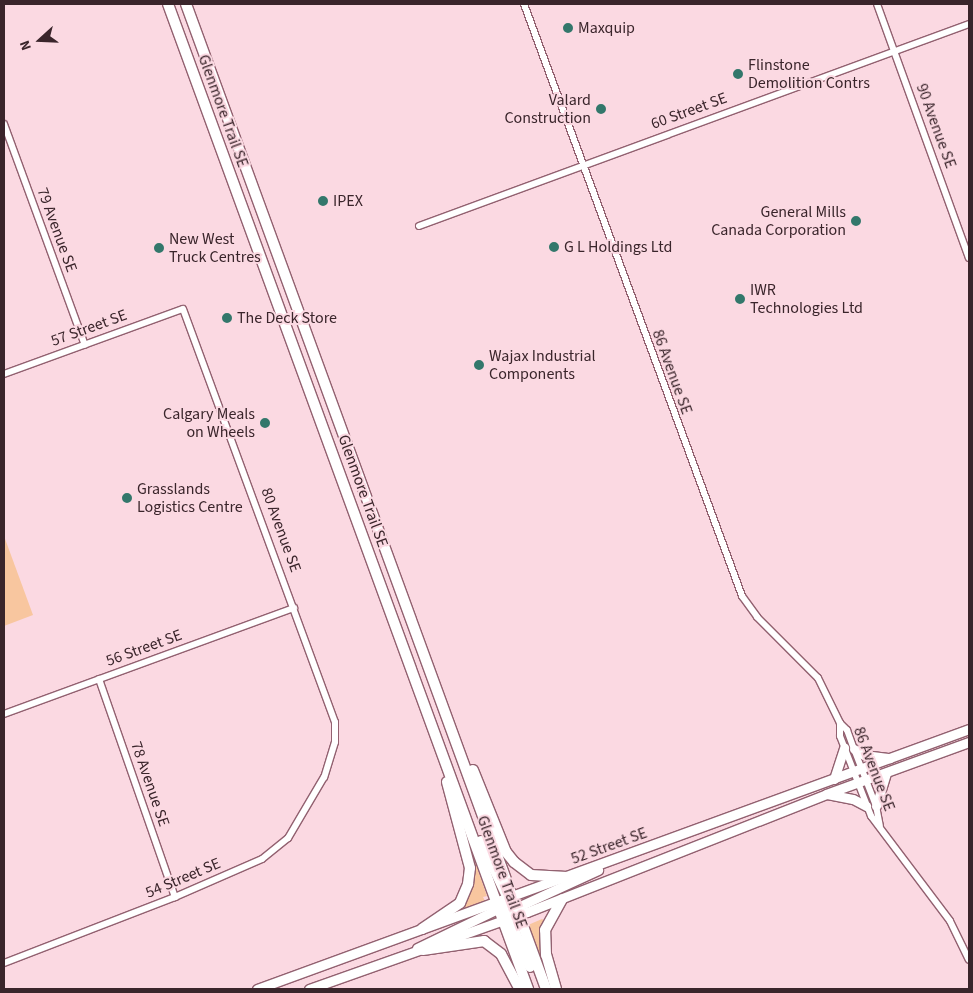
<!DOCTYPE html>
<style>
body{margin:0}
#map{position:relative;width:973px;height:993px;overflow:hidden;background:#fbd9e2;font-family:"Source Sans 3",sans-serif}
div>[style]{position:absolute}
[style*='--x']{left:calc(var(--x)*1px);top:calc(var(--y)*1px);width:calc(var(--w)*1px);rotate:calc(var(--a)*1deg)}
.green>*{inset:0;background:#f8c69f}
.roads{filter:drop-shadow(1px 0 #926170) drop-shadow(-1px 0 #926170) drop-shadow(0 1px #926170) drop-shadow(0 -1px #926170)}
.street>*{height:6px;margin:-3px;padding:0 3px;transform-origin:3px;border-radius:3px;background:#fff}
.secondary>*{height:9px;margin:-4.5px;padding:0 4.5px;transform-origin:4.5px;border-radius:4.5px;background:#fff}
.primary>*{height:10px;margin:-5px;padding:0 5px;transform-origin:5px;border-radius:5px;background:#fff}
.dots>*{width:14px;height:14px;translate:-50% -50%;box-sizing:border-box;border:2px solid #fbd9e2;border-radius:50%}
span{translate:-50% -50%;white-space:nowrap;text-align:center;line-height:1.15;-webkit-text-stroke:4px #fbd9e2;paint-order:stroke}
.poi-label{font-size:16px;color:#3a252b}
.left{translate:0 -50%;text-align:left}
.right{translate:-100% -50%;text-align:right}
.street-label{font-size:16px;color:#3a252b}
.frame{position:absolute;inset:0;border:5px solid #3a252b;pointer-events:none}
.north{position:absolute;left:15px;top:15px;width:50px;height:50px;-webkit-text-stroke:4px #fbd9e2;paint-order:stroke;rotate:250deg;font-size:14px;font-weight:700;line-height:20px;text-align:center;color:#3a252b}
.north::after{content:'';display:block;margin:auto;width:18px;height:22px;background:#3a252b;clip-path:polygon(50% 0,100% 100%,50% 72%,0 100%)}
</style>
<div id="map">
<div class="green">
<i style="clip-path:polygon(4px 536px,33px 615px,4px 626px)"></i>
<i style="clip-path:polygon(472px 853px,487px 896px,483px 897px,485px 901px,461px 910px)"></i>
<i style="clip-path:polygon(542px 919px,545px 921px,545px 971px,528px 925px)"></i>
</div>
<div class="roads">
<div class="street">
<i style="--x:524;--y:4;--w:631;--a:69.78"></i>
<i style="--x:742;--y:596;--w:26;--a:54"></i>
<i style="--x:757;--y:617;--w:86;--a:45"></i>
<i style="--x:818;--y:678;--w:50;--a:63.9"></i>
<i style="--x:840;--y:723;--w:13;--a:90"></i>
<i style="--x:840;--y:736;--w:86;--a:68.8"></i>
<i style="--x:871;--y:816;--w:131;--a:53"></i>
<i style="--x:950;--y:921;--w:43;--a:64"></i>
<i style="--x:877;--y:4;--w:270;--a:70.1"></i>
<i style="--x:4;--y:124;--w:235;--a:69.9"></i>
<i style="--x:419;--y:226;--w:586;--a:-20.17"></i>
<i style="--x:4;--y:374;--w:190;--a:-20"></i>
<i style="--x:183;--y:309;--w:440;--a:69.8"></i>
<i style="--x:335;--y:722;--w:20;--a:90"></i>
<i style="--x:335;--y:742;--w:37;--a:107"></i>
<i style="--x:324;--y:777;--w:71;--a:120.5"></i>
<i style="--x:288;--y:838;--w:33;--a:141"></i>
<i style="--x:262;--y:859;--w:95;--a:156.4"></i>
<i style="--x:175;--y:897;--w:183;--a:158.9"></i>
<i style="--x:99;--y:679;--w:231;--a:70.8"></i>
<i style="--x:4;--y:714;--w:309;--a:-20.1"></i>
<i style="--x:840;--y:723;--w:10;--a:45"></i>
<i style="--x:847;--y:730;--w:20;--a:70"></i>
<i style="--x:854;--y:749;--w:61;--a:68.9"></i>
<i style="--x:876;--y:806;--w:20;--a:79"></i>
</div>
<div class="secondary">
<i style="--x:854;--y:749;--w:12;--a:31"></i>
<i style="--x:864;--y:755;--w:26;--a:7"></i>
<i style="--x:834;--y:779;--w:33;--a:-72"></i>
<i style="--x:827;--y:794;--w:26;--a:11"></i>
<i style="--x:853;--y:799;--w:15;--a:28"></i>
<i style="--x:876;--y:806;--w:34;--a:-73"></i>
<i style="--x:511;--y:910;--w:96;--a:-24.7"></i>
<i style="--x:417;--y:948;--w:97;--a:-25.8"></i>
<i style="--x:257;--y:989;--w:758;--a:-20.06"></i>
<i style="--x:309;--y:989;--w:231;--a:-19.5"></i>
<i style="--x:527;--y:912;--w:321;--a:-21.5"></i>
<i style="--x:826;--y:794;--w:152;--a:-20"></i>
</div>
<div class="primary">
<i style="--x:168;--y:4;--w:1049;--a:69.92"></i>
<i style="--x:186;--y:4;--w:1049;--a:69.92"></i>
<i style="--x:473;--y:770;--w:88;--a:68.1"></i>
<i style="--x:506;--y:852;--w:13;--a:51"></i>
<i style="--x:514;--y:862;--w:21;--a:37"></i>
<i style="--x:531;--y:875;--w:36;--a:3"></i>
<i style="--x:481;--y:841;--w:75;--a:64.8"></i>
<i style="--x:505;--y:909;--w:63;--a:66.7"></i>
<i style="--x:422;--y:929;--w:46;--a:-34.4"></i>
<i style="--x:460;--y:903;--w:21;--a:-67"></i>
<i style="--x:468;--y:884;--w:16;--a:-83"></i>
<i style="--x:470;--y:868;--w:89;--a:-105"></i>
<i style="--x:423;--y:950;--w:62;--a:-8.4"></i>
<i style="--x:484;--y:941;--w:21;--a:37"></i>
<i style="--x:501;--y:954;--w:40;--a:62"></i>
<i style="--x:556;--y:989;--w:35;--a:-106"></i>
<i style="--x:546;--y:955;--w:25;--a:-92"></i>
<i style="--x:545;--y:930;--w:35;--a:-61"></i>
</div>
</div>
<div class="dots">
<i style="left:568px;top:28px;background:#33776b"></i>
<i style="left:738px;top:74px;background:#33776b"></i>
<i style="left:601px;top:109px;background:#33776b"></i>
<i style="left:323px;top:201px;background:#33776b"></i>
<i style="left:856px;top:221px;background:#33776b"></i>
<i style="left:554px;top:247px;background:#33776b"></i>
<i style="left:159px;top:248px;background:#33776b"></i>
<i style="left:740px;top:299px;background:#33776b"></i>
<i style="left:227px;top:318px;background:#33776b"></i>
<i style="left:479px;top:365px;background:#33776b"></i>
<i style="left:265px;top:423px;background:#33776b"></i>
<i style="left:127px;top:498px;background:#33776b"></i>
</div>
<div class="poi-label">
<span class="left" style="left:578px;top:28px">Maxquip</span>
<span class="left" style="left:748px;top:74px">Flinstone<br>Demolition Contrs</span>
<span class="right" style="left:591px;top:109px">Valard<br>Construction</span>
<span class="left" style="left:333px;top:201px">IPEX</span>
<span class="right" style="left:846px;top:221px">General Mills<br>Canada Corporation</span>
<span class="left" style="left:169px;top:248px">New West<br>Truck Centres</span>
<span class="left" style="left:564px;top:247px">G L Holdings Ltd</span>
<span class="left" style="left:750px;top:299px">IWR<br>Technologies Ltd</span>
<span class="left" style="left:237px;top:318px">The Deck Store</span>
<span class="left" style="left:489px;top:365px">Wajax Industrial<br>Components</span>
<span class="right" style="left:255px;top:423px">Calgary Meals<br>on Wheels</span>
<span class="left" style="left:137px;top:498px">Grasslands<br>Logistics Centre</span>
</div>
<div class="street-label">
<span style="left:223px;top:111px;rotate:70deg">Glenmore Trail SE</span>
<span style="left:689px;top:111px;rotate:-20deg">60 Street SE</span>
<span style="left:936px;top:126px;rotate:70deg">90 Avenue SE</span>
<span style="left:57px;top:230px;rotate:70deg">79 Avenue SE</span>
<span style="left:89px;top:328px;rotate:-20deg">57 Street SE</span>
<span style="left:672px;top:372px;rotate:70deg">86 Avenue SE</span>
<span style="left:363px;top:491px;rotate:70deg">Glenmore Trail SE</span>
<span style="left:281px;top:530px;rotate:70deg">80 Avenue SE</span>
<span style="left:144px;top:648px;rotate:-20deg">56 Street SE</span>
<span style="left:874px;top:769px;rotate:69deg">86 Avenue SE</span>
<span style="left:150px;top:784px;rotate:71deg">78 Avenue SE</span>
<span style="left:609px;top:846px;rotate:-20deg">52 Street SE</span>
<span style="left:502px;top:872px;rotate:70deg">Glenmore Trail SE</span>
<span style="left:183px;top:878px;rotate:-23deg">54 Street SE</span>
</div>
<div class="frame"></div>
<div class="north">N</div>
</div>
